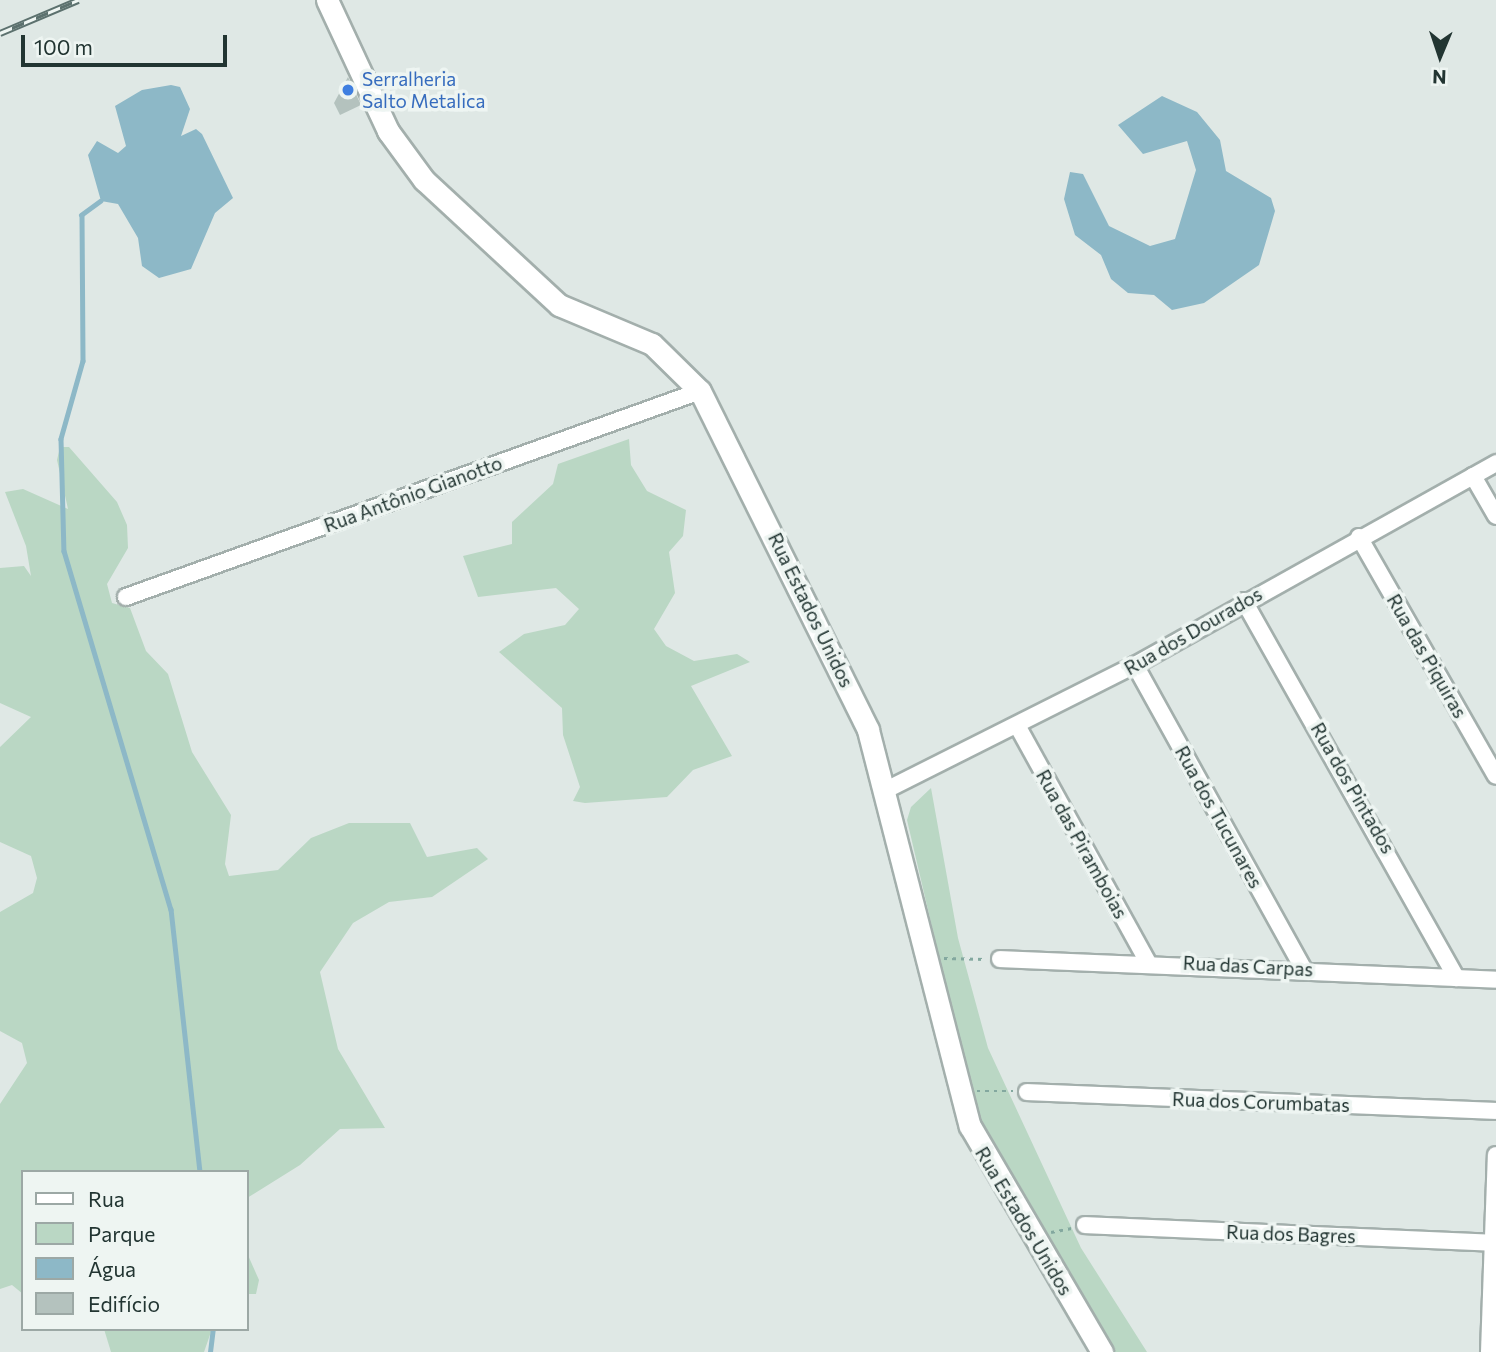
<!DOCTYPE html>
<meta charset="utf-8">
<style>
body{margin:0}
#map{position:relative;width:1496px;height:1352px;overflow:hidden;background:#dfe8e5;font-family:Commissioner,sans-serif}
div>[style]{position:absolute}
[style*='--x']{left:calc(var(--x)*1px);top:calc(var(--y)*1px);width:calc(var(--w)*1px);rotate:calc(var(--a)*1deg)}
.green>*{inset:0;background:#bad7c4}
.water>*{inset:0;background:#8db8c7}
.stream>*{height:4.5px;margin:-2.25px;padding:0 2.25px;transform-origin:2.25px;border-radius:2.25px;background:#8db8c7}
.building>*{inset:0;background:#b4c2be}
.path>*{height:2.5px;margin-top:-1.25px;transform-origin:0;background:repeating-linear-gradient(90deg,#83a89f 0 3.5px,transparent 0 8.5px)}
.roads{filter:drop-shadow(2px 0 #a3afac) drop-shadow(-2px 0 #a3afac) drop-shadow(0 2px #a3afac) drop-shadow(0 -2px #a3afac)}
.street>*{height:16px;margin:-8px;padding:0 8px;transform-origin:8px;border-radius:8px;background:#fff}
.secondary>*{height:21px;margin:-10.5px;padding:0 10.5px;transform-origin:10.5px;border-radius:10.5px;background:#fff}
.rail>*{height:7px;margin-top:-3.5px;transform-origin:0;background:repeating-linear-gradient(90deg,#eef5f2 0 13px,#5c716e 0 26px);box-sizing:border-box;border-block:2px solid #5c716e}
.dots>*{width:19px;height:19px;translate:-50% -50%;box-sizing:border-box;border:4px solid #eef5f2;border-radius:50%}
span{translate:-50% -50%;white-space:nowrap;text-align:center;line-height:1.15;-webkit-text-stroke:7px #eef5f2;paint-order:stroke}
.shop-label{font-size:19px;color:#366cbe}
.left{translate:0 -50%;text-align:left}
.street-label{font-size:19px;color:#223532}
.legend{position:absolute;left:21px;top:1170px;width:228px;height:161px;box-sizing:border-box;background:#eef5f2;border:2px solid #9ca8a5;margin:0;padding:9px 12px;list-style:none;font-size:21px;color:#223532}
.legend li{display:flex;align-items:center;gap:14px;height:35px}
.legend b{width:35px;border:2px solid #9ca8a5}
.north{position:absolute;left:1405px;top:21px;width:70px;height:70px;-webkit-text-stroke:5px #eef5f2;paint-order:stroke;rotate:182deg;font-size:19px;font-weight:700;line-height:28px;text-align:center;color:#223532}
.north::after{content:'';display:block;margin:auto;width:24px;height:32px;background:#223532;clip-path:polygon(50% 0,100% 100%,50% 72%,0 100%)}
.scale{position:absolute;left:21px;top:35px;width:206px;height:32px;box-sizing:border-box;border:4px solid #223532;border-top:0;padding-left:9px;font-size:21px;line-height:24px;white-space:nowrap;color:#223532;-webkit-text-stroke:5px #eef5f2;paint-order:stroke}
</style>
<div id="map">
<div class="green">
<i style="clip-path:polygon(629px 439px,631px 465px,647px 491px,686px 510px,683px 536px,669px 552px,675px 593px,654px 629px,666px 646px,694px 661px,737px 654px,750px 662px,691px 686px,732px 756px,693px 770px,667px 797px,585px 803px,573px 801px,580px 787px,563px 735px,562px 708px,499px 652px,524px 634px,565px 625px,579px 609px,556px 588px,478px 597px,463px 556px,512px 544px,512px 522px,553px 484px,558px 464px)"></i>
<i style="clip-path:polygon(60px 447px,69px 447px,117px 502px,127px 525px,128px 548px,107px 584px,112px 603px,130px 608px,146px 651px,168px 674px,192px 752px,231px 815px,225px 864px,229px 876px,278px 870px,311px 838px,349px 823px,410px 823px,427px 857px,477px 848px,488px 859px,432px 897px,389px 902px,353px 923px,320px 972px,338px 1049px,385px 1128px,340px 1129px,300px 1165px,247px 1198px,247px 1172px,23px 1172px,23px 1294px,12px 1285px,0 1289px,0 1104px,27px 1063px,22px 1043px,0 1031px,0 912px,33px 893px,37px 878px,31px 856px,0 842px,0 747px,31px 717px,0 703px,0 568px,24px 566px,31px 576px,26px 546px,5px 492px,23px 489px,68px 509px,57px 460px)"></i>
<i style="clip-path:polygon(931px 788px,958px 938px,988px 1048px,1081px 1248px,1147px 1352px,1107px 1352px,979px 1128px,907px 820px,911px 807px)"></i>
<i style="clip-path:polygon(247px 1253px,259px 1280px,256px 1294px,247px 1294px)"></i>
<i style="clip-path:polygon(104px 1329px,212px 1329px,204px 1352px,111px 1352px)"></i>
</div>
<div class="water">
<i style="clip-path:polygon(171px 85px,180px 87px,190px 109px,181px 136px,196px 129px,202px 134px,233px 198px,215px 213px,191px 269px,159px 278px,142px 266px,138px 238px,118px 204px,101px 201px,88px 155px,97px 141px,118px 153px,126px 146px,115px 106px,142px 90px)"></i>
<i style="clip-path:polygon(1162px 96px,1197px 112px,1220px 140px,1226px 171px,1271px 198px,1275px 211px,1259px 265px,1204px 303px,1172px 310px,1154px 295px,1128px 293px,1111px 279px,1101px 255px,1075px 235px,1064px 199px,1070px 172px,1083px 174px,1109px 226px,1150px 246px,1175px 239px,1196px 170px,1187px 141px,1143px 154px,1118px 125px)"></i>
</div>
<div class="stream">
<i style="--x:101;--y:201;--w:24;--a:144"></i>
<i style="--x:82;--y:215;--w:146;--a:89.6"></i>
<i style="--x:83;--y:361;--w:81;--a:105.8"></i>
<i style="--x:61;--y:439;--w:112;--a:88.5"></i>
<i style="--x:64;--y:551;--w:374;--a:73.4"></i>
<i style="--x:171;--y:909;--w:265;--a:83.7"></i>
<i style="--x:210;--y:1352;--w:23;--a:-83"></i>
</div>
<div class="building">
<i style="clip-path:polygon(348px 77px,361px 105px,340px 115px,334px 103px)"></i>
</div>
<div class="path">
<i style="--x:944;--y:958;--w:42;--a:1.4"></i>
<i style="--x:977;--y:1091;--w:36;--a:0"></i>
<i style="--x:1051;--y:1232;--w:21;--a:-11"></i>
</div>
<div class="roads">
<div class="street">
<i style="--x:1473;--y:476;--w:46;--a:60.1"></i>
<i style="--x:1359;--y:537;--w:275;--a:60.2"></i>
<i style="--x:126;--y:597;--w:610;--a:-19.74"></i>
<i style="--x:1244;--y:601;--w:433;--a:60.6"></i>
<i style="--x:1135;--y:665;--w:349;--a:61"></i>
<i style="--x:1018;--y:727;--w:267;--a:61.1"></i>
<i style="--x:886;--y:790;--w:279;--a:-26.7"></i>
<i style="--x:1135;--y:665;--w:414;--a:-29.2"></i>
<i style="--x:1000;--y:959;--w:496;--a:2.4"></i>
<i style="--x:1027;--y:1092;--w:469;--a:2.3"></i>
<i style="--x:1085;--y:1225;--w:411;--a:2.5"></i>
<i style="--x:1489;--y:1352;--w:197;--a:-88"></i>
</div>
<div class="secondary">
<i style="--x:327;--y:0;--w:145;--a:65"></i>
<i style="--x:388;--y:131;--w:61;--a:53.7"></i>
<i style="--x:424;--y:180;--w:184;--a:42.8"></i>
<i style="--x:559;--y:305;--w:101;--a:22.8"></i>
<i style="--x:652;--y:344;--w:67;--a:44.4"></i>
<i style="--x:700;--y:391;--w:378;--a:63.6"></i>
<i style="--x:868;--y:730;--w:409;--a:75.6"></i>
<i style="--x:970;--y:1126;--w:262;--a:59.7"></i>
</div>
</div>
<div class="rail">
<i style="--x:0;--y:33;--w:85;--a:-22.9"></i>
</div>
<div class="dots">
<i style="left:348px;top:90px;background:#3f7fe0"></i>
</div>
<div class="shop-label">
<span class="left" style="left:362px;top:90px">Serralheria<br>Salto Metalica</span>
</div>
<div class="street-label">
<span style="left:413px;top:494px;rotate:-20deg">Rua Antônio Gianotto</span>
<span style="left:811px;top:610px;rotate:64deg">Rua Estados Unidos</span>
<span style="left:1193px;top:631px;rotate:-30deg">Rua dos Dourados</span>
<span style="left:1427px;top:656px;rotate:60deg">Rua das Piquiras</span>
<span style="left:1353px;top:788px;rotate:60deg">Rua dos Pintados</span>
<span style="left:1219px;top:817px;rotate:61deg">Rua dos Tucunares</span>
<span style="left:1082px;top:844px;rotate:61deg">Rua das Piramboias</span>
<span style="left:1248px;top:966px;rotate:3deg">Rua das Carpas</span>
<span style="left:1261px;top:1102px;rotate:2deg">Rua dos Corumbatas</span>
<span style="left:1024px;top:1221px;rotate:59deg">Rua Estados Unidos</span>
<span style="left:1291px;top:1234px;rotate:2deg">Rua dos Bagres</span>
</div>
<ul class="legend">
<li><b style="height:9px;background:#fff"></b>Rua</li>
<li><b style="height:19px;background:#bad7c4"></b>Parque</li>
<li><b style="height:19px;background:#8db8c7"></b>Água</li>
<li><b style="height:19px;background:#b4c2be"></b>Edifício</li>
</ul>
<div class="north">N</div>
<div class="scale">100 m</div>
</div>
